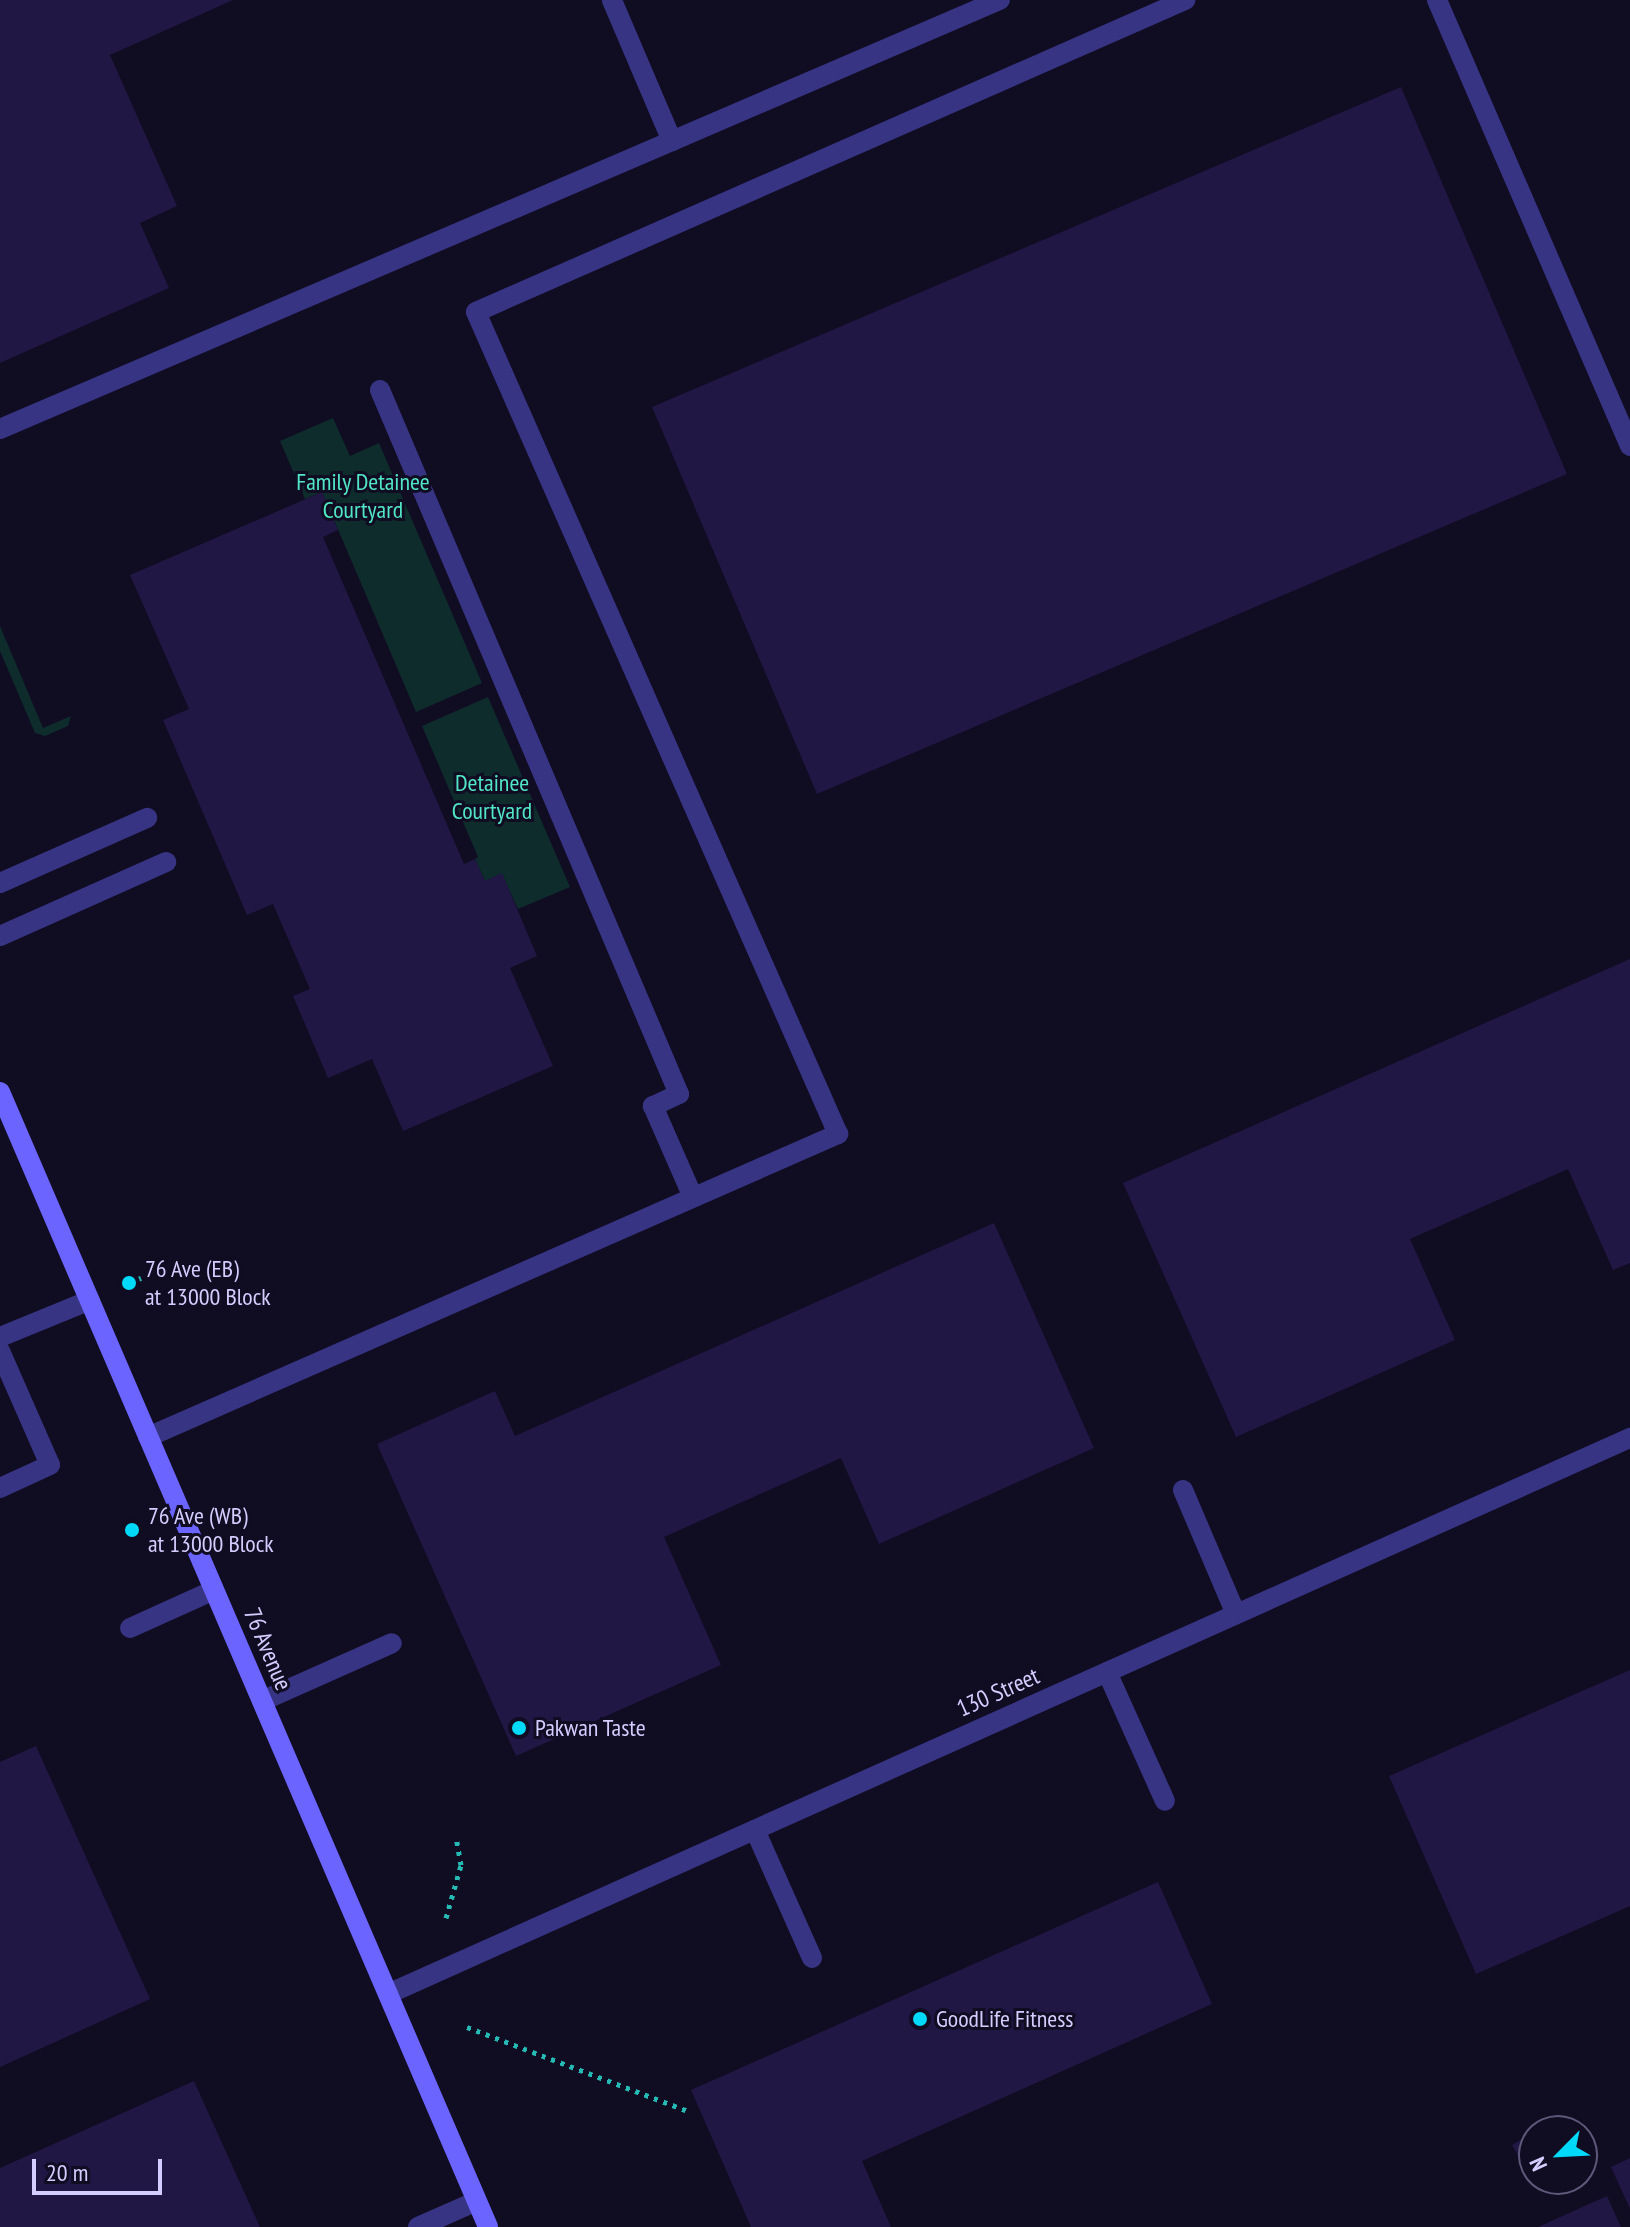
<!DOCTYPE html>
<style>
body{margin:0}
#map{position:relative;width:1630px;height:2227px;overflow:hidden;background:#100c22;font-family:"PT Sans Narrow",sans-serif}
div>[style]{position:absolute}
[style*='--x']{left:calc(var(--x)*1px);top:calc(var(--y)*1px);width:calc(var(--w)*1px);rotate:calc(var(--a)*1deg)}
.green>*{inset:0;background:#0e2c2c}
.building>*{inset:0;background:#211744}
.path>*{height:5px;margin-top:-2.5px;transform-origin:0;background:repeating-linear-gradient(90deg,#26bab4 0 4px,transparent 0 10px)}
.lane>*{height:20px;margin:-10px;padding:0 10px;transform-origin:10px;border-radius:10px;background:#383484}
.street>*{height:20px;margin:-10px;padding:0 10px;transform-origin:10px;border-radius:10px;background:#383484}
.secondary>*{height:20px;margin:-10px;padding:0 10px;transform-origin:10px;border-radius:10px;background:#6b64ff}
.dots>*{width:22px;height:22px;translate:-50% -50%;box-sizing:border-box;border:4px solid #100c22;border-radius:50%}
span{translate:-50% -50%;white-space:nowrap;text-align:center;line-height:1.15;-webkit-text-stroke:6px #100c22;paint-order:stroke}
.park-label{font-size:24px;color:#51e7c5}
.poi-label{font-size:24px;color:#d4cdff}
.left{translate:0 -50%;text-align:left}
.street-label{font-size:24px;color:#d4cdff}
.north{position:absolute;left:1518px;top:2115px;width:80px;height:80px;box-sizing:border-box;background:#100c22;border:2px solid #5e597a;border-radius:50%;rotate:246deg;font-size:22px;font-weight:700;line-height:32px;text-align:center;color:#d4cdff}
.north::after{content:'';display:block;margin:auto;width:28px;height:36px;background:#00d9f8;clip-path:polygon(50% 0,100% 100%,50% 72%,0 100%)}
.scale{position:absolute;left:32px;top:2159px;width:130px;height:36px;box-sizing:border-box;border:4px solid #d4cdff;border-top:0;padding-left:10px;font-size:24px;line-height:28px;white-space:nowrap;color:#d4cdff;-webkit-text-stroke:6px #100c22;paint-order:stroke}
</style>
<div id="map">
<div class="green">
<i style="clip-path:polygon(333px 418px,350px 456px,379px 443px,482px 683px,416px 712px,322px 492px,305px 499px,280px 441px)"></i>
<i style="clip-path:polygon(0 626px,43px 728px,71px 716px,68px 726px,45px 736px,35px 733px,0 651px)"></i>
<i style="clip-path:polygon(488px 697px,570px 887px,518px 909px,502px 874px,485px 881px,475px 859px,478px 857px,422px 726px)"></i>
</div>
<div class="building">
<i style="clip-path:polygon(0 0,233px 0,110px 55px,177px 206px,140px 223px,169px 288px,0 363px)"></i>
<i style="clip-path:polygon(1401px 87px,1567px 474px,817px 794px,652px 407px)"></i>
<i style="clip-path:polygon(322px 492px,338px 530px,323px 537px,464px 864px,475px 859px,485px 881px,502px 873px,537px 956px,510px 968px,553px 1066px,403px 1131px,372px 1059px,328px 1078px,293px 996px,310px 989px,273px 904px,247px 915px,163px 720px,189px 709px,130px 575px)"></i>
<i style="clip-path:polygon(1630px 959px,1630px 1263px,1613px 1270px,1568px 1169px,1410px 1239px,1455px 1340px,1236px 1437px,1123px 1183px)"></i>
<i style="clip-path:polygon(994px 1223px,1094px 1448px,879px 1544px,841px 1458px,664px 1537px,721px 1665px,516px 1756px,377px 1444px,495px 1391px,515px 1436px)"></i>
<i style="clip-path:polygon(1630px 1670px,1630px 1906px,1476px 1974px,1389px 1776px)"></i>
<i style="clip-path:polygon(36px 1746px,150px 1999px,0 2067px,0 1762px)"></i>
<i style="clip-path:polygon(1158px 1882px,1212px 2004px,862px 2161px,891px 2227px,751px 2227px,691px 2090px)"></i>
<i style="clip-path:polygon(194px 2081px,260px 2227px,0 2227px,0 2168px)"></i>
<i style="clip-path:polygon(1531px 2134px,1534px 2149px,1519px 2157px,1512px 2145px)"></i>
<i style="clip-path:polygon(1630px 2158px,1630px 2209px,1611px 2167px)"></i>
<i style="clip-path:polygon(1607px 2196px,1621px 2227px,1538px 2227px)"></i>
</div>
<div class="path">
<i style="--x:129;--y:1283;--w:13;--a:-23"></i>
<i style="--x:446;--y:1918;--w:55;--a:-74.2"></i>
<i style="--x:461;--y:1865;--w:29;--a:-100"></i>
<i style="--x:467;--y:2027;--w:236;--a:20.8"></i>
</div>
<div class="lane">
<i style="--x:1437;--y:0;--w:486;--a:66.6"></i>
<i style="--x:672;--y:141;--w:357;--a:-23.3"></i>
<i style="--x:380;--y:390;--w:765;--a:66.99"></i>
<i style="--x:679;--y:1094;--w:29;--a:155"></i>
<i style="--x:653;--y:1106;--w:99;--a:66.3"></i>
<i style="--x:0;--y:429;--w:731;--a:-23.2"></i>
<i style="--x:672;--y:141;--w:153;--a:-113.1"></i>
<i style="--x:0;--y:883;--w:161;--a:-23.9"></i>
<i style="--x:0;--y:936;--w:182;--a:-24"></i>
<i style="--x:0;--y:1337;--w:97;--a:-22.3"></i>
<i style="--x:0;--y:1351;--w:124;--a:66.3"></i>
<i style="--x:50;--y:1465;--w:55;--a:155.3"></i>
<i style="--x:148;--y:1437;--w:754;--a:-23.71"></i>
<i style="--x:838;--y:1134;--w:898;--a:-113.77"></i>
<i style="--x:476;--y:312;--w:775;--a:-23.75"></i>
<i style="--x:1183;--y:1490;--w:135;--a:66.9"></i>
<i style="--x:130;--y:1628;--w:92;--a:-24.3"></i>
<i style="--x:1107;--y:1672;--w:141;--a:65.8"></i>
<i style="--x:262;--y:1701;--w:142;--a:-24"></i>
<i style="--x:755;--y:1830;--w:140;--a:66"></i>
<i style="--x:418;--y:2227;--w:64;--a:-23.8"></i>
</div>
<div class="street">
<i style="--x:388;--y:1994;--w:1361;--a:-24.12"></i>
</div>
<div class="secondary">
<i style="--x:0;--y:1092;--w:1235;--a:66.73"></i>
</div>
<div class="dots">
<i style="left:129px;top:1283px;background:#00d9f8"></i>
<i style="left:132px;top:1530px;background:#00d9f8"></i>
<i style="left:519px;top:1728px;background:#00d9f8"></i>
<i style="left:920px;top:2019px;background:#00d9f8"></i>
</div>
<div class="park-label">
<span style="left:363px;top:496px">Family Detainee<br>Courtyard</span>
<span style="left:492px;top:797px">Detainee<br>Courtyard</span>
</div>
<div class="poi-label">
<span class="left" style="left:145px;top:1283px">76 Ave (EB)<br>at 13000 Block</span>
<span class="left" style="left:148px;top:1530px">76 Ave (WB)<br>at 13000 Block</span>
<span class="left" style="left:535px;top:1728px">Pakwan Taste</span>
<span class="left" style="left:936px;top:2019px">GoodLife Fitness</span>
</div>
<div class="street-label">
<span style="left:268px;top:1649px;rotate:67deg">76 Avenue</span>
<span style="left:998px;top:1692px;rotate:-24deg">130 Street</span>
</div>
<div class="north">N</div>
<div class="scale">20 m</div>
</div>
